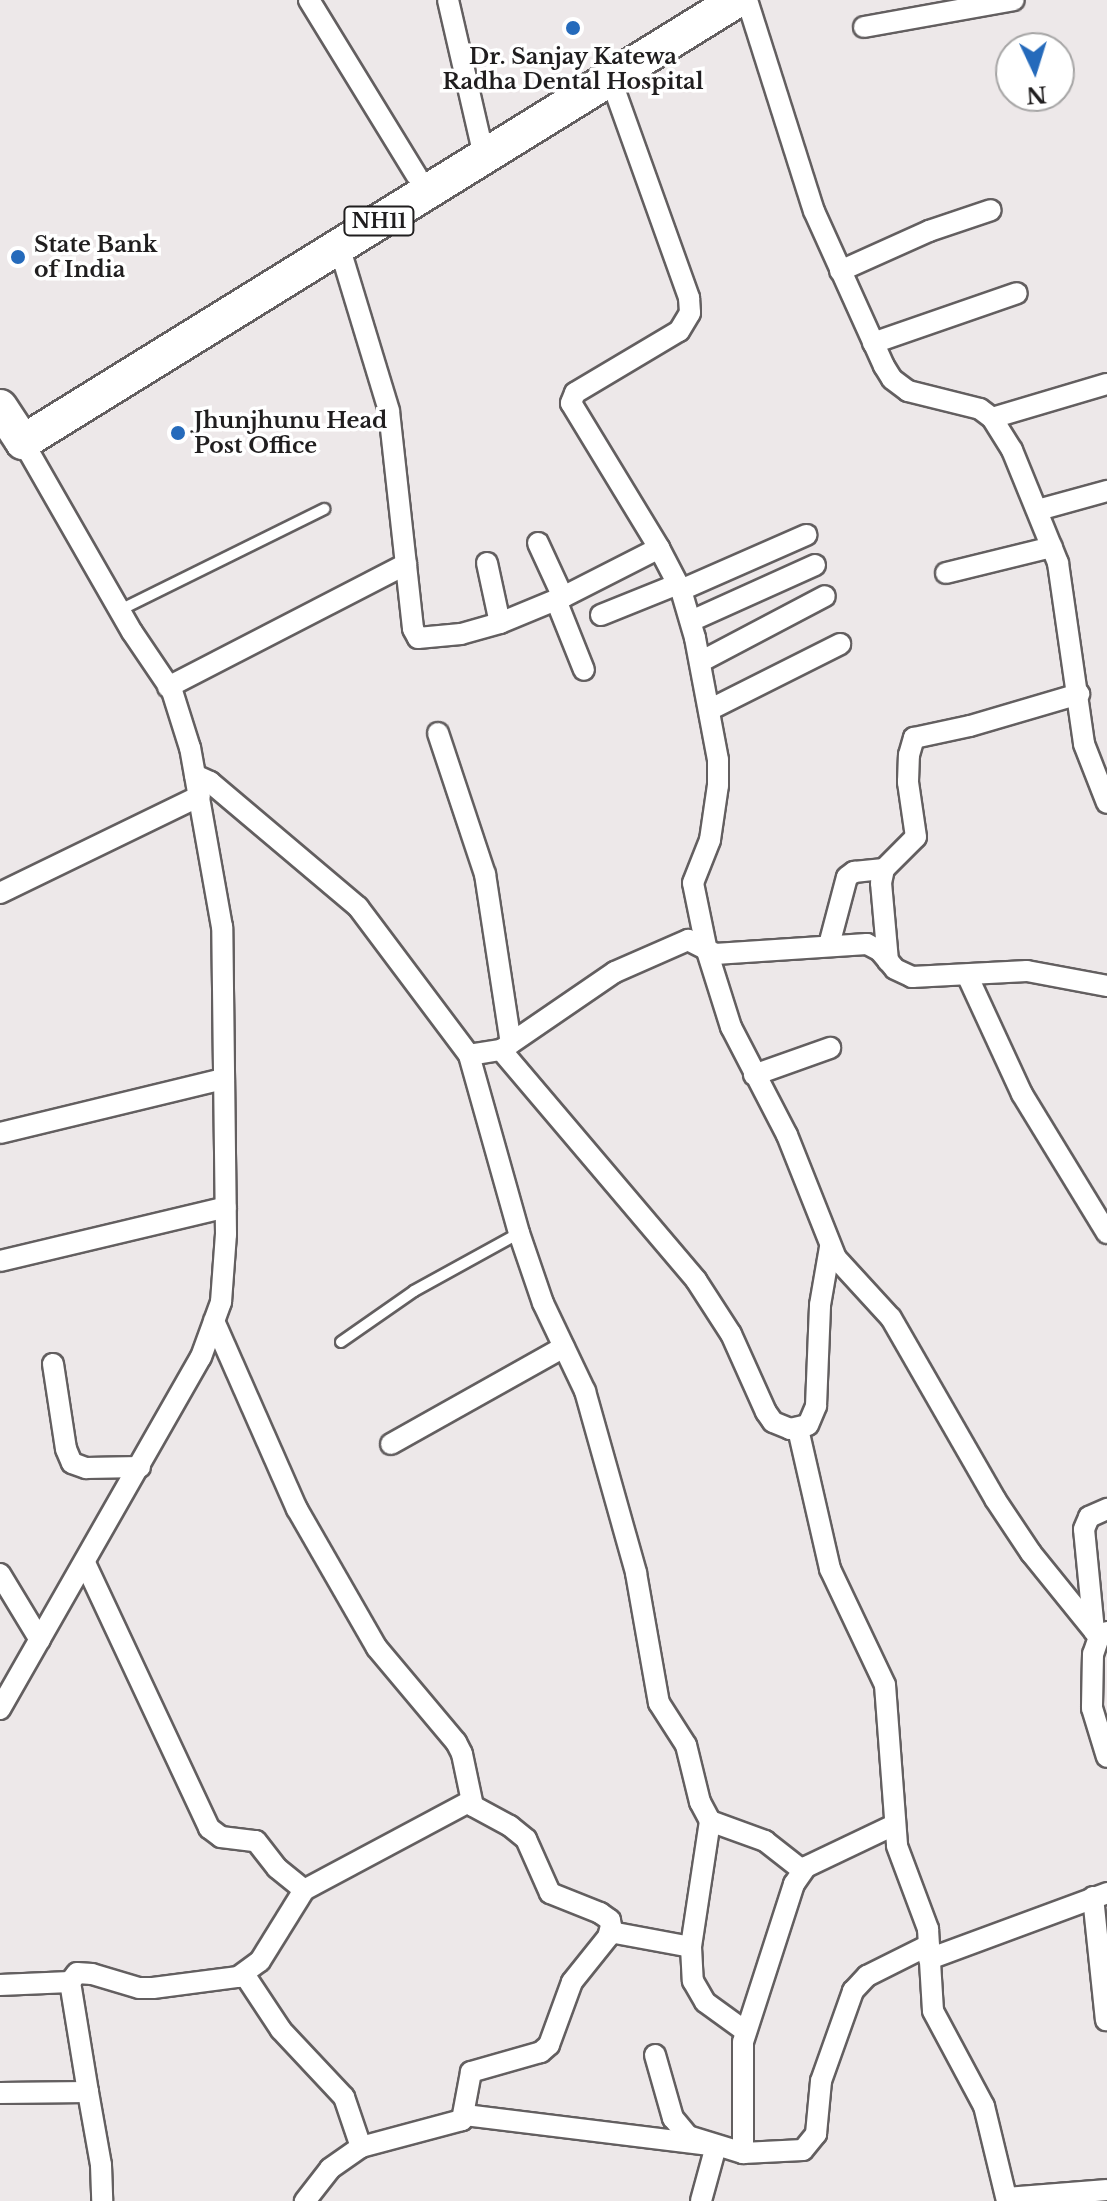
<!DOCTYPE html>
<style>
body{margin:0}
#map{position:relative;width:1107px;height:2201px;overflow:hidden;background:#ede8e9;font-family:"Libre Baskerville",serif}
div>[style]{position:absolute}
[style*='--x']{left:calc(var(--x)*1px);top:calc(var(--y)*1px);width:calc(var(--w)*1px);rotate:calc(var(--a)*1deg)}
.roads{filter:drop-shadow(2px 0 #635f60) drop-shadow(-2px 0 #635f60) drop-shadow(0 2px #635f60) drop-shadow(0 -2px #635f60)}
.service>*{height:10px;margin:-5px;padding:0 5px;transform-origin:5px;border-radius:5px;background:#fff}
.minor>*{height:20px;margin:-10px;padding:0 10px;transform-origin:10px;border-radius:10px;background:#fff}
.trunk>*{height:34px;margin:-17px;padding:0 17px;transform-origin:17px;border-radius:17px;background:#fff}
.dots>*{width:22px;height:22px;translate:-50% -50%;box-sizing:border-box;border:4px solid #fff;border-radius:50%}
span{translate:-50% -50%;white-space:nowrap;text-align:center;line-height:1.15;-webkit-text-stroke:7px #fff;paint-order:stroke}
.shield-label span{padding:2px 6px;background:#fff;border:2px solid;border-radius:6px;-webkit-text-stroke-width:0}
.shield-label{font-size:20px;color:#201e1f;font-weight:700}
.poi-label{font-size:22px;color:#201e1f;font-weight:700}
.left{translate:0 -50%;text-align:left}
.north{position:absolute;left:995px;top:32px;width:80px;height:80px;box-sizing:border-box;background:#fff;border:2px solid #a6a5a5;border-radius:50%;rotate:176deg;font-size:22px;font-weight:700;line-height:32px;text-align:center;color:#201e1f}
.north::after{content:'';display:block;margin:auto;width:28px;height:36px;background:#256abb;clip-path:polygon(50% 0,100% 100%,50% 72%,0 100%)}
</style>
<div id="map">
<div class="roads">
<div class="service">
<i style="--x:120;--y:610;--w:228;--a:-26.3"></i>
<i style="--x:341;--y:1342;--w:89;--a:-34.9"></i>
<i style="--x:414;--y:1291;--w:120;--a:-28.9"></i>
</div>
<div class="minor">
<i style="--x:309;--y:0;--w:206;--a:58.5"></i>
<i style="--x:448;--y:0;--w:160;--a:77"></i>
<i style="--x:747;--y:0;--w:221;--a:72.4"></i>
<i style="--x:814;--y:211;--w:170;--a:65.7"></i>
<i style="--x:884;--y:366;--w:15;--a:58"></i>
<i style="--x:892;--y:379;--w:20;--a:37"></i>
<i style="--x:908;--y:391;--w:74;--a:14"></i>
<i style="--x:980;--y:409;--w:15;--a:37"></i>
<i style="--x:992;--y:418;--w:38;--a:58"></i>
<i style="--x:1012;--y:450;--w:122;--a:67.8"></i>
<i style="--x:1058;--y:563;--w:183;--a:81.8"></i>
<i style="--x:1084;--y:744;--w:63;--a:68.7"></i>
<i style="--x:864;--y:27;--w:152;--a:-10.2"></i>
<i style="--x:610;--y:77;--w:235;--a:70.3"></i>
<i style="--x:689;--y:298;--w:15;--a:86"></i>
<i style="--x:690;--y:313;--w:21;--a:121"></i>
<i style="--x:679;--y:331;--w:121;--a:149.2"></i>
<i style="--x:575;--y:393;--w:11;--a:112"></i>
<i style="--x:571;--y:403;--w:170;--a:58.7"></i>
<i style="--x:659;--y:548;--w:47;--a:62.4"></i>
<i style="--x:681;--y:590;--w:50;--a:73.7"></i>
<i style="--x:695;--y:638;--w:124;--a:79.3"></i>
<i style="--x:718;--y:760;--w:25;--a:90"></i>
<i style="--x:718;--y:785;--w:56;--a:98.3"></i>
<i style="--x:710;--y:840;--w:46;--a:111.6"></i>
<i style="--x:693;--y:883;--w:69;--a:78.4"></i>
<i style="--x:707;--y:951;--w:80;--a:72.5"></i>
<i style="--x:731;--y:1027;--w:122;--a:62.6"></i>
<i style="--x:787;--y:1135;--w:132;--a:68.3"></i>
<i style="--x:836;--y:1258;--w:81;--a:47.5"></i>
<i style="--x:891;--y:1318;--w:209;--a:60.1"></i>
<i style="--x:995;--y:1499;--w:65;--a:56.3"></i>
<i style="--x:1031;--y:1553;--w:108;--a:51"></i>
<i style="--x:339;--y:246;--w:172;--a:73.1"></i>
<i style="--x:389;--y:411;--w:219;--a:83.7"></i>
<i style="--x:413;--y:629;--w:10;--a:61"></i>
<i style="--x:418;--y:638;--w:43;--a:-5.3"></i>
<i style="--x:461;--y:634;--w:41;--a:-15.8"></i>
<i style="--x:500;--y:623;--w:68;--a:-22.4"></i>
<i style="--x:563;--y:597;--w:108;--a:-27"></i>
<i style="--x:840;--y:271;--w:98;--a:-24.2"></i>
<i style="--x:929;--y:231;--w:65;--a:-18.7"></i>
<i style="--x:873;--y:343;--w:152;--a:-19.1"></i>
<i style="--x:992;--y:418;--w:120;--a:-16.5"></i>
<i style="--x:1038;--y:510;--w:72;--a:-15.4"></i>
<i style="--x:538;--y:543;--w:60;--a:65.2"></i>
<i style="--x:487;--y:563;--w:61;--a:77.8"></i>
<i style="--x:946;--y:573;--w:109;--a:-13.8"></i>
<i style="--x:681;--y:590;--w:137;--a:-23.7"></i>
<i style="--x:556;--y:600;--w:75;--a:68.2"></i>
<i style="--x:601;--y:615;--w:83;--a:-21.9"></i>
<i style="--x:691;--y:621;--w:136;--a:-24.3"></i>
<i style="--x:700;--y:662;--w:141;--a:-27.8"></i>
<i style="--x:168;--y:687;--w:268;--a:-27.3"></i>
<i style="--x:709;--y:710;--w:147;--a:-26.7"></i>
<i style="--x:438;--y:733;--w:149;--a:71.6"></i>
<i style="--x:485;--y:874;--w:171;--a:81.3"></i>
<i style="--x:195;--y:775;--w:17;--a:25"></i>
<i style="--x:210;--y:782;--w:194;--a:40.2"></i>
<i style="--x:358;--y:907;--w:185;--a:53.1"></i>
<i style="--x:469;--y:1055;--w:32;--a:-9"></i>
<i style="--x:501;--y:1050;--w:138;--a:-34.4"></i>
<i style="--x:615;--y:972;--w:80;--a:-23.7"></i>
<i style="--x:688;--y:940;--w:30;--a:27"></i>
<i style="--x:715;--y:954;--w:152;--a:-3.8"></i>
<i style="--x:867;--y:944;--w:15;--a:28"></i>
<i style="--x:880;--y:951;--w:23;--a:50"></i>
<i style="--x:895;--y:969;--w:19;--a:25"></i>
<i style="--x:912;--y:977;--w:115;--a:-3"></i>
<i style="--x:1027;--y:971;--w:81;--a:10.6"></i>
<i style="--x:0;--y:893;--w:222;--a:-25.9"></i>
<i style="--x:829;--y:945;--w:70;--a:-75.2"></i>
<i style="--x:847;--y:877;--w:9;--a:-36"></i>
<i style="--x:854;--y:872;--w:30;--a:-6"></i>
<i style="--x:888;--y:961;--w:78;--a:-95.1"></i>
<i style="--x:881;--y:883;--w:14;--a:-78"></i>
<i style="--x:884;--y:869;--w:45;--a:-45"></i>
<i style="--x:916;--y:837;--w:56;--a:-98.3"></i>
<i style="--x:908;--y:782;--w:27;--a:-88"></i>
<i style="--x:909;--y:755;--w:18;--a:-74"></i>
<i style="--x:914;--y:738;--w:57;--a:-12.1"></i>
<i style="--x:970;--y:726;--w:114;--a:-16.4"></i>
<i style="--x:967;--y:975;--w:131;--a:65.2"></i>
<i style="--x:1022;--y:1094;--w:163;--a:58.6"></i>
<i style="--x:501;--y:1050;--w:302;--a:49.7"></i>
<i style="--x:696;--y:1280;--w:64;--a:57.1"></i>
<i style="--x:731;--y:1334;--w:85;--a:65.8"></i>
<i style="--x:766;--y:1412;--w:12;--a:55"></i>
<i style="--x:773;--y:1422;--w:18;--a:22"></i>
<i style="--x:790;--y:1429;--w:18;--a:-13"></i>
<i style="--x:808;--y:1425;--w:21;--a:-67"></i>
<i style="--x:816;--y:1406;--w:101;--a:-87.7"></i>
<i style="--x:820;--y:1305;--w:59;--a:-80.2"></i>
<i style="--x:469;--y:1055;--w:185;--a:74.3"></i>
<i style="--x:519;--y:1233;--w:74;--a:71.1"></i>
<i style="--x:543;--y:1303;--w:98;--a:64.5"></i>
<i style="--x:585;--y:1391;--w:189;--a:74.3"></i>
<i style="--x:636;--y:1573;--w:132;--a:80"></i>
<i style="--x:659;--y:1703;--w:50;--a:57.3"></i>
<i style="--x:686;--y:1745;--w:59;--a:76.2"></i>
<i style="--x:700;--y:1802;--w:21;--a:62"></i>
<i style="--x:710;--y:1821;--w:59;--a:20"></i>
<i style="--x:765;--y:1841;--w:47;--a:38.1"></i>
<i style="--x:754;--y:1075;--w:81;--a:-19.6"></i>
<i style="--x:0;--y:1133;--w:230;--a:-13.6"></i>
<i style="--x:0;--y:1261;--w:232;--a:-13.4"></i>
<i style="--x:214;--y:1321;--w:206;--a:66.2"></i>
<i style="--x:297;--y:1509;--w:160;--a:60.1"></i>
<i style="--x:377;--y:1648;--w:123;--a:50"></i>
<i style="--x:456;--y:1742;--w:13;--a:63"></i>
<i style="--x:462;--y:1754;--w:53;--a:78.1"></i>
<i style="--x:473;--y:1806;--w:42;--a:28.4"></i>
<i style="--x:510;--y:1826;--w:21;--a:39"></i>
<i style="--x:526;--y:1839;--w:59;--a:66"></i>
<i style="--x:550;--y:1893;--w:54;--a:21.8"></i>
<i style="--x:600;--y:1913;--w:12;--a:35"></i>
<i style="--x:610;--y:1920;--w:6;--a:81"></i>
<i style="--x:611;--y:1926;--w:11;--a:105"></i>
<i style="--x:608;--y:1937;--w:58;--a:128.7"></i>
<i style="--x:572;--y:1982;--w:67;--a:110.1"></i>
<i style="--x:549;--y:2045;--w:11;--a:139"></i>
<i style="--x:541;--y:2052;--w:73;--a:164.1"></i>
<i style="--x:471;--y:2072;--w:49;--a:100.6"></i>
<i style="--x:462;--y:2120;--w:105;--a:165"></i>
<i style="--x:361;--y:2147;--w:38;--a:145"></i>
<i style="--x:330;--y:2169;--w:41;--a:128"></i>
<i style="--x:53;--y:1364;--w:86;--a:81.3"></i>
<i style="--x:66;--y:1449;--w:15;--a:67"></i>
<i style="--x:72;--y:1463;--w:15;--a:20"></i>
<i style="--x:86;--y:1468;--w:54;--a:-1.1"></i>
<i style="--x:798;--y:1429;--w:144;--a:77.1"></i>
<i style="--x:830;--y:1569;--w:128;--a:64.6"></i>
<i style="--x:885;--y:1685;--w:161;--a:85.7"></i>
<i style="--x:897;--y:1846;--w:89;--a:69.5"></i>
<i style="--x:928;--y:1929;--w:82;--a:86.5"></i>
<i style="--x:933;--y:2011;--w:108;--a:61.8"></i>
<i style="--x:984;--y:2106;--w:98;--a:76.4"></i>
<i style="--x:391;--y:1444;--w:198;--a:-29.3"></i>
<i style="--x:85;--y:1563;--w:293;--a:64.9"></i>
<i style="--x:209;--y:1828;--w:15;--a:37"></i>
<i style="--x:221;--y:1837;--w:35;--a:7"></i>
<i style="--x:256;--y:1841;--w:34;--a:52"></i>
<i style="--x:277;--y:1868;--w:35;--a:39"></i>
<i style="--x:0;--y:1574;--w:77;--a:58.8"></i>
<i style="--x:1094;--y:1631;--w:102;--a:-95.6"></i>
<i style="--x:1084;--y:1529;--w:13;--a:-67"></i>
<i style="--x:1089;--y:1517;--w:20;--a:-24"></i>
<i style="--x:1107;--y:1632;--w:9;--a:148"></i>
<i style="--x:1099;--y:1637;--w:18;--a:109"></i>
<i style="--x:1093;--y:1654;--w:54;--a:91.1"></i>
<i style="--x:1092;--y:1708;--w:51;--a:73"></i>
<i style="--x:0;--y:1709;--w:405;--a:-60.3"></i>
<i style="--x:201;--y:1357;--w:59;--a:-70"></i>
<i style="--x:221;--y:1302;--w:68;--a:-85.8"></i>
<i style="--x:226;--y:1234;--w:307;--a:-90.7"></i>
<i style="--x:222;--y:927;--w:182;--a:-100.1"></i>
<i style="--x:190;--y:748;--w:60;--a:-107.5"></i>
<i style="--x:172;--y:691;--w:71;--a:-124.1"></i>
<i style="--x:132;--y:632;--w:219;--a:-119.8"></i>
<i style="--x:710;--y:1821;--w:127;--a:98.6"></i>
<i style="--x:691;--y:1947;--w:34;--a:87"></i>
<i style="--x:693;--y:1981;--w:24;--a:60"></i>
<i style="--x:705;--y:2002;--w:49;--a:35.9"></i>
<i style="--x:1093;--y:1897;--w:124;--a:84"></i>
<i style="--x:610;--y:1932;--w:82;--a:10.5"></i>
<i style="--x:929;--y:1959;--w:190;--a:-20.3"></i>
<i style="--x:244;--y:1974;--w:67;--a:56.5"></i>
<i style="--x:281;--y:2030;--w:92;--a:46.8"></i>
<i style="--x:344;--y:2097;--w:53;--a:71.2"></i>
<i style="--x:70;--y:1982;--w:11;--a:-52"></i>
<i style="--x:77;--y:1973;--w:15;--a:4"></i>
<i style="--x:92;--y:1974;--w:49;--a:16.6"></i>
<i style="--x:139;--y:1988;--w:14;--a:0"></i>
<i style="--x:153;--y:1988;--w:86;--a:-7.4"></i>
<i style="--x:238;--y:1977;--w:27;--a:-36"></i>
<i style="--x:260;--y:1961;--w:84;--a:-58.2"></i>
<i style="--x:304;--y:1890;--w:189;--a:-28.1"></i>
<i style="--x:0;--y:1985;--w:70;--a:-2.5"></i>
<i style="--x:70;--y:1982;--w:111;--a:80.7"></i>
<i style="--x:655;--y:2055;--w:66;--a:74.1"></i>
<i style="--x:673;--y:2118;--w:23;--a:50"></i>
<i style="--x:688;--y:2136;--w:58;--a:17.2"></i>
<i style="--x:743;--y:2153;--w:60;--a:-2.9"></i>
<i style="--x:803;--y:2150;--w:21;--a:-51"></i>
<i style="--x:816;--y:2134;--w:53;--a:-84.6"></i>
<i style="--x:821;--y:2081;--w:96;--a:-70.4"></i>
<i style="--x:853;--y:1991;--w:21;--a:-47"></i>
<i style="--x:867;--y:1976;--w:69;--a:-26.6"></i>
<i style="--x:0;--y:2093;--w:88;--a:-0.7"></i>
<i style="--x:88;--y:2092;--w:74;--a:79.9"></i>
<i style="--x:101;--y:2165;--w:36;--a:88"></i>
<i style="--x:465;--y:2115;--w:253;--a:7"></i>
<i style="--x:716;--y:2146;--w:57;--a:105.3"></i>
<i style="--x:743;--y:2153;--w:111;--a:-90"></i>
<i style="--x:743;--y:2042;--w:166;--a:-72.1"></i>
<i style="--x:794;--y:1884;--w:21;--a:-55"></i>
<i style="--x:806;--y:1867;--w:98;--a:-25.5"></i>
<i style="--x:1007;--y:2198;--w:100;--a:-4.6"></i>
</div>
<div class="trunk">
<i style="--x:0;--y:407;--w:42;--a:56.7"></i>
<i style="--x:23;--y:442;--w:840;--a:-31.76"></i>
</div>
</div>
<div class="dots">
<i style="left:573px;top:28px;background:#256abb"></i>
<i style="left:18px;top:257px;background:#256abb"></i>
<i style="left:178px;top:433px;background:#256abb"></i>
</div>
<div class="shield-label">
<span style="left:379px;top:221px">NH11</span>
</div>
<div class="poi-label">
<span style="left:573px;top:69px">Dr. Sanjay Katewa<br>Radha Dental Hospital</span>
<span class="left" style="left:34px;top:257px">State Bank<br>of India</span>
<span class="left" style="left:194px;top:433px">Jhunjhunu Head<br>Post Office</span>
</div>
<div class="north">N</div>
</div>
